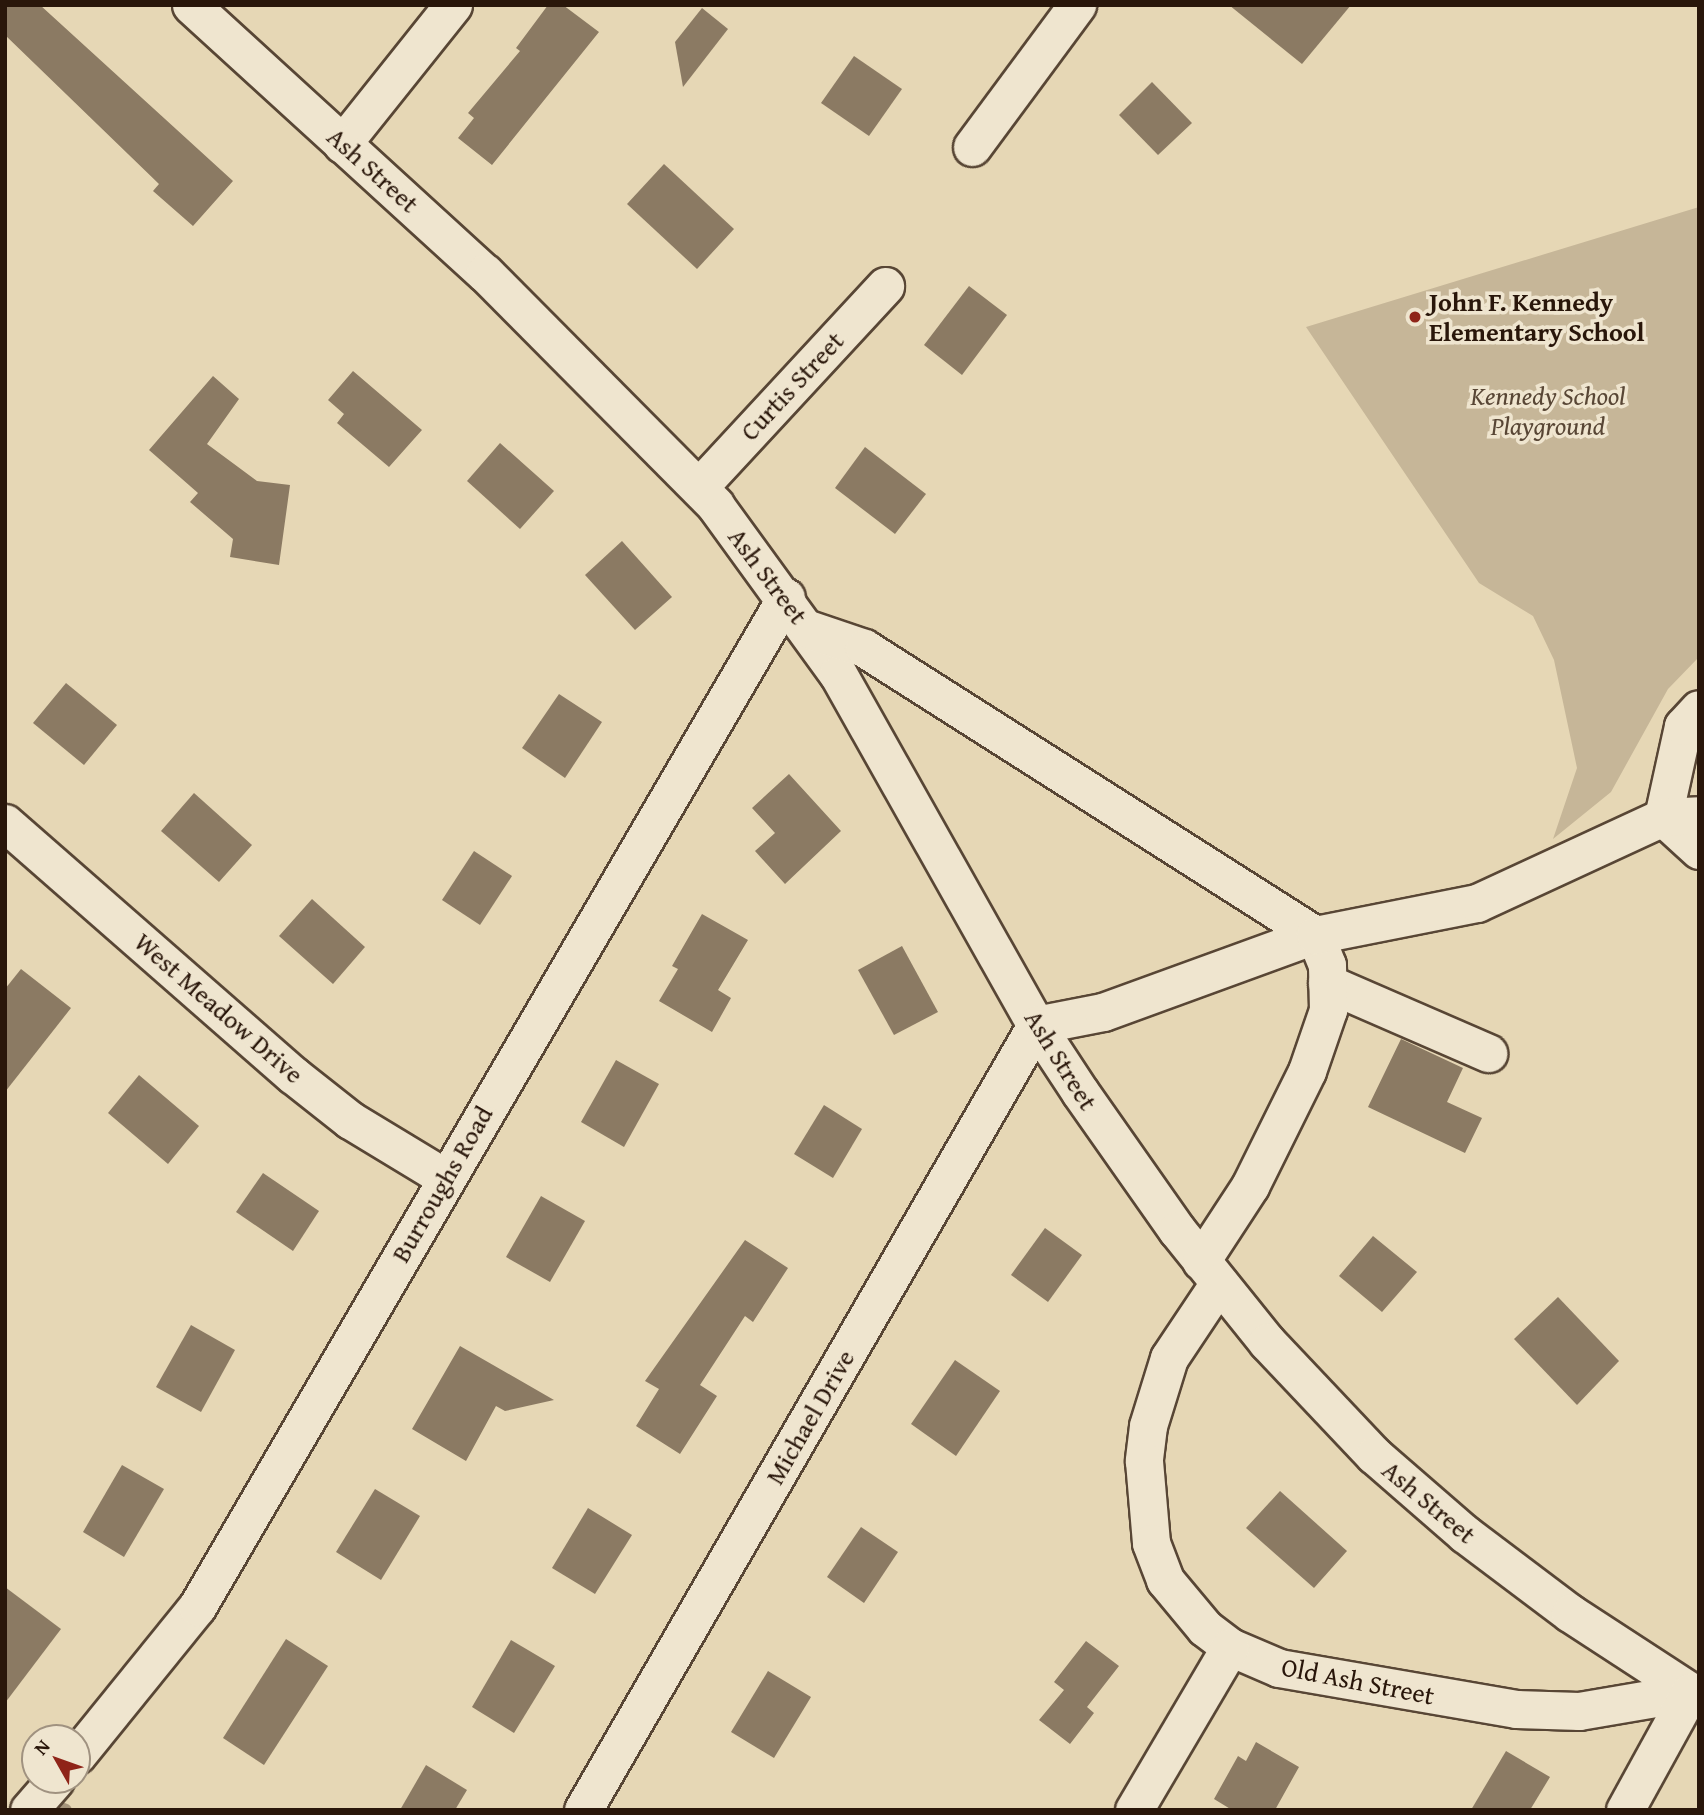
<!DOCTYPE html>
<style>
body{margin:0}
#map{position:relative;width:1704px;height:1815px;overflow:hidden;background:#e6d7b5;font-family:"Gentium Book Plus",serif}
div>[style]{position:absolute}
[style*='--x']{left:calc(var(--x)*1px);top:calc(var(--y)*1px);width:calc(var(--w)*1px);rotate:calc(var(--a)*1deg)}
.green>*{inset:0;background:#c6b698}
.stream>*{height:12px;margin:-6px;padding:0 6px;transform-origin:6px;border-radius:6px;background:#a6957b}
.building>*{inset:0;background:#8b7a63}
.roads{filter:drop-shadow(2px 0 #584635) drop-shadow(-2px 0 #584635) drop-shadow(0 2px #584635) drop-shadow(0 -2px #584635)}
.minor>*{height:37px;margin:-18.5px;padding:0 18.5px;transform-origin:18.5px;border-radius:18.5px;background:#efe5cf}
.dots>*{width:19px;height:19px;translate:-50% -50%;box-sizing:border-box;border:4px solid #efe5cf;border-radius:50%}
span{translate:-50% -50%;white-space:nowrap;text-align:center;line-height:1.15;-webkit-text-stroke:7px #efe5cf;paint-order:stroke}
.street-label{font-size:26px;color:#29160a}
.poi-label{font-size:26px;color:#29160a;font-weight:700}
.left{translate:0 -50%;text-align:left}
.park-label{font-size:26px;color:#584635;font-style:italic}
.frame{position:absolute;inset:0;border:7px solid #29160a;pointer-events:none}
.north{position:absolute;left:21px;top:1724px;width:70px;height:70px;box-sizing:border-box;background:#efe5cf;border:2px solid #a09280;border-radius:50%;rotate:310deg;font-size:19px;font-weight:700;line-height:28px;text-align:center;color:#29160a}
.north::after{content:'';display:block;margin:auto;width:24px;height:32px;background:#8f2418;clip-path:polygon(50% 0,100% 100%,50% 72%,0 100%)}
</style>
<div id="map">
<div class="green">
<i style="clip-path:polygon(1699px 207px,1699px 657px,1668px 689px,1611px 792px,1553px 839px,1577px 768px,1554px 660px,1533px 616px,1479px 583px,1306px 327px)"></i>
</div>
<div class="stream">
<i style="--x:64;--y:1809;--w:2;--a:27"></i>
</div>
<div class="building">
<i style="clip-path:polygon(5px 5px,40px 5px,233px 181px,193px 226px,153px 191px,159px 184px,5px 35px)"></i>
<i style="clip-path:polygon(548px 5px,563px 5px,599px 32px,492px 165px,458px 138px,474px 118px,468px 113px,520px 51px,516px 48px)"></i>
<i style="clip-path:polygon(1229px 5px,1351px 5px,1302px 64px)"></i>
<i style="clip-path:polygon(702px 8px,728px 29px,683px 87px,675px 42px)"></i>
<i style="clip-path:polygon(854px 56px,902px 89px,869px 136px,821px 103px)"></i>
<i style="clip-path:polygon(1152px 82px,1192px 123px,1158px 155px,1119px 115px)"></i>
<i style="clip-path:polygon(664px 164px,734px 229px,697px 269px,627px 204px)"></i>
<i style="clip-path:polygon(969px 286px,1007px 315px,962px 375px,924px 345px)"></i>
<i style="clip-path:polygon(353px 371px,422px 430px,389px 467px,337px 423px,344px 414px,328px 400px)"></i>
<i style="clip-path:polygon(213px 376px,239px 399px,207px 444px,257px 481px,290px 485px,279px 565px,230px 557px,233px 539px,190px 502px,198px 493px,149px 450px)"></i>
<i style="clip-path:polygon(500px 443px,554px 491px,520px 529px,467px 481px)"></i>
<i style="clip-path:polygon(865px 447px,926px 494px,895px 534px,835px 488px)"></i>
<i style="clip-path:polygon(622px 541px,672px 597px,635px 630px,585px 575px)"></i>
<i style="clip-path:polygon(66px 683px,117px 725px,84px 765px,33px 723px)"></i>
<i style="clip-path:polygon(559px 694px,602px 722px,565px 778px,522px 748px)"></i>
<i style="clip-path:polygon(789px 774px,841px 831px,785px 884px,755px 851px,775px 833px,752px 808px)"></i>
<i style="clip-path:polygon(194px 793px,252px 845px,219px 882px,161px 831px)"></i>
<i style="clip-path:polygon(474px 851px,512px 876px,480px 925px,442px 900px)"></i>
<i style="clip-path:polygon(312px 899px,365px 947px,333px 984px,279px 936px)"></i>
<i style="clip-path:polygon(702px 914px,748px 940px,718px 990px,731px 998px,712px 1032px,659px 1001px,678px 969px,672px 966px)"></i>
<i style="clip-path:polygon(902px 946px,938px 1012px,894px 1035px,858px 970px)"></i>
<i style="clip-path:polygon(21px 969px,71px 1008px,5px 1092px,5px 989px)"></i>
<i style="clip-path:polygon(1401px 1039px,1463px 1068px,1447px 1102px,1482px 1118px,1465px 1153px,1368px 1107px)"></i>
<i style="clip-path:polygon(616px 1060px,659px 1084px,624px 1147px,581px 1122px)"></i>
<i style="clip-path:polygon(139px 1075px,199px 1126px,168px 1164px,108px 1113px)"></i>
<i style="clip-path:polygon(824px 1105px,862px 1129px,833px 1178px,794px 1154px)"></i>
<i style="clip-path:polygon(263px 1173px,319px 1211px,293px 1251px,236px 1212px)"></i>
<i style="clip-path:polygon(541px 1196px,585px 1221px,550px 1282px,506px 1257px)"></i>
<i style="clip-path:polygon(1045px 1228px,1082px 1255px,1048px 1302px,1011px 1275px)"></i>
<i style="clip-path:polygon(1373px 1236px,1417px 1272px,1382px 1312px,1339px 1276px)"></i>
<i style="clip-path:polygon(745px 1240px,788px 1268px,753px 1322px,745px 1316px,700px 1385px,717px 1396px,680px 1454px,636px 1426px,659px 1389px,645px 1381px)"></i>
<i style="clip-path:polygon(1558px 1297px,1619px 1361px,1577px 1405px,1514px 1339px)"></i>
<i style="clip-path:polygon(191px 1325px,235px 1350px,201px 1412px,156px 1387px)"></i>
<i style="clip-path:polygon(460px 1346px,554px 1400px,505px 1411px,496px 1406px,466px 1461px,412px 1429px)"></i>
<i style="clip-path:polygon(955px 1360px,1000px 1391px,956px 1456px,911px 1424px)"></i>
<i style="clip-path:polygon(122px 1465px,164px 1489px,124px 1557px,83px 1532px)"></i>
<i style="clip-path:polygon(375px 1489px,420px 1516px,381px 1580px,336px 1552px)"></i>
<i style="clip-path:polygon(1280px 1491px,1347px 1551px,1314px 1588px,1246px 1528px)"></i>
<i style="clip-path:polygon(588px 1508px,632px 1535px,595px 1594px,552px 1568px)"></i>
<i style="clip-path:polygon(861px 1527px,898px 1552px,864px 1603px,827px 1577px)"></i>
<i style="clip-path:polygon(5px 1587px,61px 1629px,5px 1703px)"></i>
<i style="clip-path:polygon(286px 1639px,328px 1666px,264px 1765px,223px 1738px)"></i>
<i style="clip-path:polygon(511px 1640px,555px 1666px,514px 1733px,472px 1707px)"></i>
<i style="clip-path:polygon(1086px 1641px,1119px 1666px,1087px 1707px,1094px 1713px,1070px 1744px,1039px 1720px,1064px 1690px,1054px 1682px)"></i>
<i style="clip-path:polygon(768px 1671px,811px 1697px,774px 1758px,731px 1732px)"></i>
<i style="clip-path:polygon(1256px 1742px,1299px 1767px,1275px 1810px,1232px 1810px,1214px 1799px,1238px 1756px,1246px 1761px)"></i>
<i style="clip-path:polygon(1506px 1751px,1550px 1777px,1530px 1810px,1471px 1810px)"></i>
<i style="clip-path:polygon(426px 1765px,467px 1790px,455px 1810px,400px 1810px)"></i>
</div>
<div class="roads">
<div class="minor">
<i style="--x:191;--y:5;--w:398;--a:42.4"></i>
<i style="--x:485;--y:273;--w:327;--a:45.2"></i>
<i style="--x:715;--y:505;--w:209;--a:54"></i>
<i style="--x:838;--y:674;--w:403;--a:60.6"></i>
<i style="--x:1036;--y:1025;--w:80;--a:56.7"></i>
<i style="--x:1080;--y:1092;--w:169;--a:54.9"></i>
<i style="--x:1177;--y:1230;--w:144;--a:51.2"></i>
<i style="--x:1267;--y:1342;--w:156;--a:46.6"></i>
<i style="--x:1374;--y:1455;--w:121;--a:41"></i>
<i style="--x:1465;--y:1534;--w:131;--a:37"></i>
<i style="--x:1570;--y:1613;--w:154;--a:33.1"></i>
<i style="--x:342;--y:144;--w:178;--a:-51.4"></i>
<i style="--x:972;--y:147;--w:177;--a:-53.5"></i>
<i style="--x:699;--y:487;--w:274;--a:-47.2"></i>
<i style="--x:808;--y:629;--w:59;--a:18.7"></i>
<i style="--x:864;--y:648;--w:535;--a:32.47"></i>
<i style="--x:1663;--y:817;--w:93;--a:-77.6"></i>
<i style="--x:1683;--y:726;--w:23;--a:-47"></i>
<i style="--x:1663;--y:817;--w:49;--a:42.5"></i>
<i style="--x:5;--y:823;--w:383;--a:41.2"></i>
<i style="--x:293;--y:1075;--w:73;--a:38.3"></i>
<i style="--x:350;--y:1120;--w:110;--a:31.2"></i>
<i style="--x:1327;--y:983;--w:176;--a:23.5"></i>
<i style="--x:1201;--y:1261;--w:90;--a:-56.8"></i>
<i style="--x:1250;--y:1186;--w:128;--a:-63.6"></i>
<i style="--x:1307;--y:1071;--w:65;--a:-71"></i>
<i style="--x:1328;--y:1010;--w:45;--a:-91.3"></i>
<i style="--x:1327;--y:965;--w:32;--a:-112"></i>
<i style="--x:1219;--y:1283;--w:90;--a:123.7"></i>
<i style="--x:1169;--y:1358;--w:71;--a:107.2"></i>
<i style="--x:1148;--y:1426;--w:35;--a:97"></i>
<i style="--x:1144;--y:1461;--w:82;--a:85.1"></i>
<i style="--x:1151;--y:1543;--w:40;--a:69"></i>
<i style="--x:1165;--y:1580;--w:62;--a:50.2"></i>
<i style="--x:1205;--y:1628;--w:31;--a:37"></i>
<i style="--x:1230;--y:1647;--w:53;--a:23.2"></i>
<i style="--x:1279;--y:1668;--w:241;--a:9.8"></i>
<i style="--x:1516;--y:1709;--w:63;--a:1.8"></i>
<i style="--x:1579;--y:1711;--w:113;--a:-9.7"></i>
<i style="--x:77;--y:1755;--w:191;--a:-51"></i>
<i style="--x:197;--y:1607;--w:1169;--a:-59.75"></i>
<i style="--x:29;--y:1810;--w:40;--a:-49"></i>
<i style="--x:583;--y:1810;--w:906;--a:-60.01"></i>
<i style="--x:1036;--y:1025;--w:68;--a:-11"></i>
<i style="--x:1103;--y:1012;--w:226;--a:-20"></i>
<i style="--x:1315;--y:935;--w:165;--a:-11.2"></i>
<i style="--x:1477;--y:903;--w:205;--a:-24.8"></i>
<i style="--x:1663;--y:817;--w:36;--a:-3"></i>
<i style="--x:1134;--y:1810;--w:189;--a:-59.5"></i>
<i style="--x:1625;--y:1810;--w:135;--a:-61.2"></i>
</div>
</div>
<div class="dots">
<i style="left:1415px;top:317px;background:#8f2418"></i>
</div>
<div class="street-label">
<span style="left:373px;top:170px;rotate:42deg">Ash Street</span>
<span style="left:792px;top:386px;rotate:-47deg">Curtis Street</span>
<span style="left:768px;top:576px;rotate:53deg">Ash Street</span>
<span style="left:219px;top:1008px;rotate:41deg">West Meadow Drive</span>
<span style="left:1061px;top:1060px;rotate:58deg">Ash Street</span>
<span style="left:442px;top:1184px;rotate:-60deg">Burroughs Road</span>
<span style="left:810px;top:1417px;rotate:-60deg">Michael Drive</span>
<span style="left:1429px;top:1502px;rotate:40deg">Ash Street</span>
<span style="left:1358px;top:1681px;rotate:11deg">Old Ash Street</span>
</div>
<div class="poi-label">
<span class="left" style="left:1429px;top:317px">John F. Kennedy<br>Elementary School</span>
</div>
<div class="park-label">
<span style="left:1548px;top:411px">Kennedy School<br>Playground</span>
</div>
<div class="frame"></div>
<div class="north">N</div>
</div>
